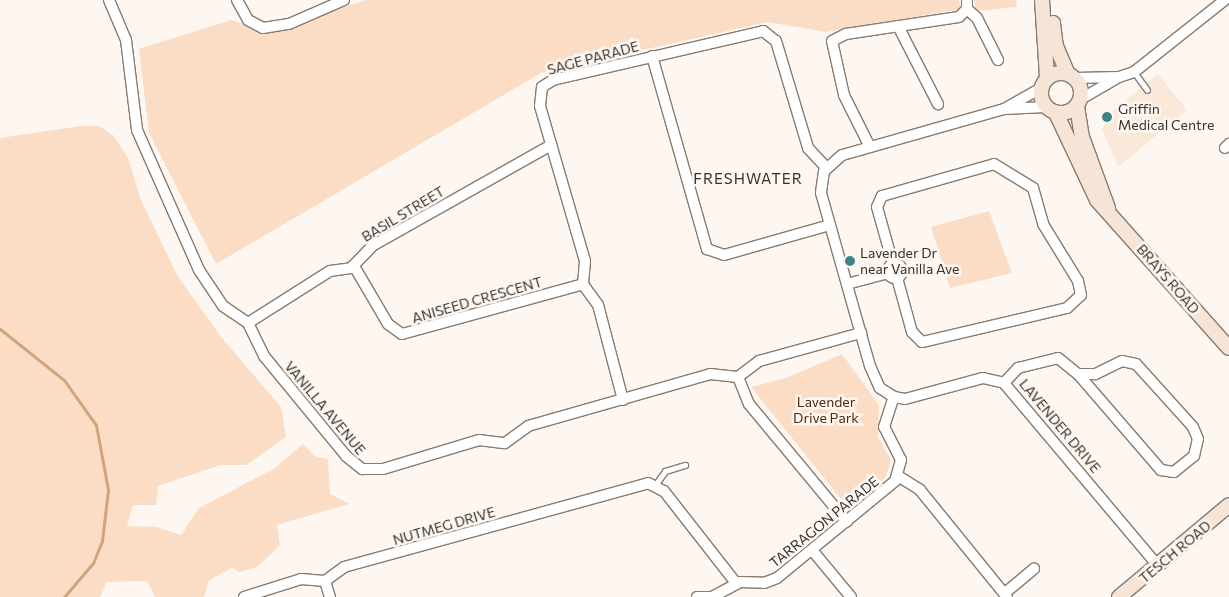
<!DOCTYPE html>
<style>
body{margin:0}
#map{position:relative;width:1229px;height:597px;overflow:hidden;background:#fef7f1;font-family:Commissioner,sans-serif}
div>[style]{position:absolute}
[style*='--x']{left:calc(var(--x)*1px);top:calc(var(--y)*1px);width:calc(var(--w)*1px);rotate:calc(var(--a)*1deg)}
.built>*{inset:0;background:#fae8d8}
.green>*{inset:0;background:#faddc4}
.stream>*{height:3px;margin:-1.5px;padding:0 1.5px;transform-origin:1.5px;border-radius:1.5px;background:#d1a47d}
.roads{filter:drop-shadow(1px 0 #867b72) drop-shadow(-1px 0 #867b72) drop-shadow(0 1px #867b72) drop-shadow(0 -1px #867b72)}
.lane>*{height:5px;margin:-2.5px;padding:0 2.5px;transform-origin:2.5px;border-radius:2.5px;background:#fff}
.street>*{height:10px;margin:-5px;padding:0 5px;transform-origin:5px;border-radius:5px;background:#fff}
.street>.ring{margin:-5px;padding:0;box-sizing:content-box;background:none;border:10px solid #fff;border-radius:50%}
.secondary>*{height:14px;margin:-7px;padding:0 7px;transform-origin:7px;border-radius:7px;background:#f6e5d6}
.secondary>.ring{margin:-7px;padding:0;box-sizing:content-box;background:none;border:14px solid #f6e5d6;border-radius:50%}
.dots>*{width:14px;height:14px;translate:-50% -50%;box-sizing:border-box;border:2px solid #fef7f1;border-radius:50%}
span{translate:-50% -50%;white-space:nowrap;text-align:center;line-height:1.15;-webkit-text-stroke:5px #fef7f1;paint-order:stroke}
.street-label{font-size:14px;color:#36312e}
.poi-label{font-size:14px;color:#36312e}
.left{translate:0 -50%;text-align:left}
.park-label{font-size:14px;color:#4c2e0e}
.neighbourhood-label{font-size:15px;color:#36312e;letter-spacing:1px}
</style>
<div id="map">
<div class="built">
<i style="clip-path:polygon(1158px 74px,1187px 110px,1118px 167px,1102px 129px,1112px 112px)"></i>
</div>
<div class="green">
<i style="clip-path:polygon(366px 0,959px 0,961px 9px,826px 32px,767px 22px,541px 73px,216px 264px,149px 133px,139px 49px,231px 20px,268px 32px)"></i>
<i style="clip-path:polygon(974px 0,1016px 0,1017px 7px,976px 11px)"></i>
<i style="clip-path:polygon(81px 126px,99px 126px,113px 135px,128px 158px,141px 200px,177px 275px,221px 337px,281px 407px,286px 437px,246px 465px,221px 465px,158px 486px,156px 505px,133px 505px,127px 526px,157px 527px,181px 535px,199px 508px,275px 468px,303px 444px,316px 457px,328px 459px,330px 494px,349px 504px,277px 525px,280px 545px,257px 567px,240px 572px,232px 568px,209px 580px,204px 597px,155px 597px,147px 581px,107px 582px,100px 597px,0 597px,0 138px)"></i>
<i style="clip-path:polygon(989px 211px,1012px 273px,950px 288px,931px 227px)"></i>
<i style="clip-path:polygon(842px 354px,879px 405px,878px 437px,891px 460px,886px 477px,856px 501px,841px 499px,751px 387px,786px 378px)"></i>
</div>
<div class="stream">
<i style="--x:0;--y:329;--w:82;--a:38.6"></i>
<i style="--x:64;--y:380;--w:55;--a:54.6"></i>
<i style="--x:96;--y:425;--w:66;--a:79.5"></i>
<i style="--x:108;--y:490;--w:51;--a:96.7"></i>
<i style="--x:102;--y:541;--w:24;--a:112"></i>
<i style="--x:93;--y:563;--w:45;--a:130.5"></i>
</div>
<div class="roads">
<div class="lane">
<i style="--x:1134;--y:72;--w:22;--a:54"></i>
<i style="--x:655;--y:485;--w:17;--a:-54"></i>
<i style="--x:665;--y:471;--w:21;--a:-17"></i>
</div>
<div class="street">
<i style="--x:109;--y:0;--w:43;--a:67"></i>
<i style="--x:126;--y:40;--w:91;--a:83"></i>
<i style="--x:137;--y:130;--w:153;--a:66.1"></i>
<i style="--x:199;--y:270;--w:43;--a:56.3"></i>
<i style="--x:223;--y:306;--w:30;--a:34"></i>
<i style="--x:248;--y:323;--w:37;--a:64"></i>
<i style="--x:264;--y:356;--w:129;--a:50.6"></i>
<i style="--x:346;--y:456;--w:21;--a:39"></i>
<i style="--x:362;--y:469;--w:21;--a:0"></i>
<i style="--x:383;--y:469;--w:100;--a:-16.8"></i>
<i style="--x:479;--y:440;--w:26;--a:7"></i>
<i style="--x:505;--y:443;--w:29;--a:-36"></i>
<i style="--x:528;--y:426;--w:189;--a:-15.9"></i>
<i style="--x:710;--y:374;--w:28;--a:6"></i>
<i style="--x:738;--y:377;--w:26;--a:-37"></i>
<i style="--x:759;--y:361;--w:106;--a:-15.4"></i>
<i style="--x:237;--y:0;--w:23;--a:61"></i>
<i style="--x:248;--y:20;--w:17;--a:28"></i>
<i style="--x:263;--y:28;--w:26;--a:-9"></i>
<i style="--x:289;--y:24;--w:60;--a:-23.6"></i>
<i style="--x:967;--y:9;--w:13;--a:42"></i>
<i style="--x:977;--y:18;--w:47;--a:63.4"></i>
<i style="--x:898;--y:26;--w:88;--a:62.9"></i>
<i style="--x:652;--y:56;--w:201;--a:74.1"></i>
<i style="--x:707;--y:249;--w:18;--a:19"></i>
<i style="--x:724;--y:255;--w:110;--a:-15.8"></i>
<i style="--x:1076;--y:78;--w:43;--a:-1.3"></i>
<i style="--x:1119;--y:77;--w:16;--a:-18"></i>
<i style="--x:1134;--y:72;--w:116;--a:-38.4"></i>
<i style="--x:1041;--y:88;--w:43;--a:150.4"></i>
<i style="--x:1004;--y:109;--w:168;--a:164.1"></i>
<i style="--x:842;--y:155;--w:24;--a:138"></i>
<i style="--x:824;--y:171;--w:22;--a:98"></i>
<i style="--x:821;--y:193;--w:180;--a:74.2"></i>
<i style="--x:870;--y:366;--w:24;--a:66"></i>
<i style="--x:880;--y:388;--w:17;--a:33"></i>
<i style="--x:894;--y:397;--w:11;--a:10"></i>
<i style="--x:905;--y:399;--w:81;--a:-15.1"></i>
<i style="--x:983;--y:378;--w:22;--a:13"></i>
<i style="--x:1004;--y:383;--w:239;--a:49.9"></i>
<i style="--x:1081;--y:99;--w:44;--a:-30.1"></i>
<i style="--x:1004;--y:109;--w:42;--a:-2.7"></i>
<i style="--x:870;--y:147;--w:58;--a:-116.6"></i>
<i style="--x:844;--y:95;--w:55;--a:-102.5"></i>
<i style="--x:832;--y:41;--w:16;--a:-27"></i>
<i style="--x:846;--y:34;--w:114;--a:-8.6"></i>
<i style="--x:959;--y:17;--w:11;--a:-45"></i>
<i style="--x:967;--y:9;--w:9;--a:-90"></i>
<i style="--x:1225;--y:148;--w:6;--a:-45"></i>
<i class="ring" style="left:888px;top:264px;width:4px;height:4px"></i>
<i style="--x:893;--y:264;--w:59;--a:-105.7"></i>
<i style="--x:877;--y:207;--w:12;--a:-66"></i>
<i style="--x:882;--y:196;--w:116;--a:-15.9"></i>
<i style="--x:994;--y:164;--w:46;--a:31.6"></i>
<i style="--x:1033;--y:188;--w:37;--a:74"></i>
<i style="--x:1043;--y:224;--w:67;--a:58.4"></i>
<i style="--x:1078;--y:281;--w:14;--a:78"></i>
<i style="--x:1081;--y:295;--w:19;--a:137"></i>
<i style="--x:1067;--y:308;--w:149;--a:166.8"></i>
<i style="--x:922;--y:342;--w:14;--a:-135"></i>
<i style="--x:912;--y:332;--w:56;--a:-105.5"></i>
<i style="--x:354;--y:266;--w:67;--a:59.6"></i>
<i style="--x:388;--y:324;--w:17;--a:36"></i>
<i style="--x:402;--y:334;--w:188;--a:-15.4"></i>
<i style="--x:847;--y:284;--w:42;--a:-15"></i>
<i style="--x:248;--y:323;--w:97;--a:-32.4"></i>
<i style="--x:330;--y:271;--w:21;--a:-8"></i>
<i style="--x:351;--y:268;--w:30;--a:-46"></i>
<i style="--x:372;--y:246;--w:206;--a:-29.4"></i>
<i style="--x:738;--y:377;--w:29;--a:68"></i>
<i style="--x:749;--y:404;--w:153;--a:50.3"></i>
<i style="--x:1004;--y:383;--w:21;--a:-47"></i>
<i style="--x:1018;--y:368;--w:41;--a:-14"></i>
<i style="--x:1058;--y:358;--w:26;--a:39"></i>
<i style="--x:1078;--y:374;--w:127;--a:49.2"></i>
<i style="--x:1161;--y:470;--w:13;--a:9"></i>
<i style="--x:1174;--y:472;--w:26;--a:-39"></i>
<i style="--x:1194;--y:456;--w:17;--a:-77"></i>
<i style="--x:1198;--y:439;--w:13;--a:-113"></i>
<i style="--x:1193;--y:427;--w:85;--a:-132.1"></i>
<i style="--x:1136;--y:364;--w:14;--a:-168"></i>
<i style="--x:1122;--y:361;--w:30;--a:154"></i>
<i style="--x:1095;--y:374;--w:17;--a:180"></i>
<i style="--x:623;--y:400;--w:98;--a:-104.7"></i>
<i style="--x:598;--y:305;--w:26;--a:-126"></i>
<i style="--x:583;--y:284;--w:23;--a:-85"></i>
<i style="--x:585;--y:261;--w:161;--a:-106.2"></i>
<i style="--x:540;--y:106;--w:19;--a:-84"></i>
<i style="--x:542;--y:87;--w:13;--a:-32"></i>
<i style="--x:553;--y:80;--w:216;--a:-13.1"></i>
<i style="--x:763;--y:31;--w:16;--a:38"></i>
<i style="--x:776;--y:41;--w:112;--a:73.3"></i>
<i style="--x:808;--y:148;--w:26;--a:47"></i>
<i style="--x:898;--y:476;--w:26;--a:32"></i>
<i style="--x:920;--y:490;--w:138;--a:50.9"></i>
<i style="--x:812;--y:550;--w:61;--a:50.3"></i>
<i style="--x:325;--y:581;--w:17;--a:73"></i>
<i style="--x:1005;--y:593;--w:38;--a:-40"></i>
<i style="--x:244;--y:597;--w:60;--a:-17.5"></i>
<i style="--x:301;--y:579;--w:24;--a:5"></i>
<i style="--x:325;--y:581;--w:24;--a:-36"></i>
<i style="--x:344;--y:567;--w:315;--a:-15.4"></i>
<i style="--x:648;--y:483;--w:18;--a:27"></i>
<i style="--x:664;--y:491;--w:117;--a:52"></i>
<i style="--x:697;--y:597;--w:12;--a:0"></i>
<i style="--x:712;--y:597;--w:32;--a:-28"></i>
<i style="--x:740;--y:582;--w:24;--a:2"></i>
<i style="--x:764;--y:583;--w:14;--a:-21"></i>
<i style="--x:777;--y:578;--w:153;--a:-39.4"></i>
<i style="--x:895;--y:481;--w:22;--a:-74"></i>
<i style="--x:901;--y:460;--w:37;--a:-117"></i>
<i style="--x:884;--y:427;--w:32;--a:-72"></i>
</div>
<div class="secondary">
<i style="--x:1042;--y:0;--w:78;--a:86.3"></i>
<i style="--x:1053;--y:23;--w:23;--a:83"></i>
<i style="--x:1056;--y:46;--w:30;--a:67"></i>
<i class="ring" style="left:1041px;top:73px;width:26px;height:26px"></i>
<i style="--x:1077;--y:106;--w:31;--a:81"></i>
<i style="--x:1082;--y:137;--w:76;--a:69.9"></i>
<i style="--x:1056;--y:113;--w:96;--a:64.8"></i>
<i style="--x:1097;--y:200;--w:198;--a:48.3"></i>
<i style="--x:1119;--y:597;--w:143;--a:-39.9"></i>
</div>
</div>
<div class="dots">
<i style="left:1107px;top:117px;background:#3c8485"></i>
<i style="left:850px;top:261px;background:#3c8485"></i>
</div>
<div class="street-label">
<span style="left:593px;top:58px;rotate:-15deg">SAGE PARADE</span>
<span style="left:403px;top:214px;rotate:-31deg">BASIL STREET</span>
<span style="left:1168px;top:279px;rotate:49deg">BRAYS ROAD</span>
<span style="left:477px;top:300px;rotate:-16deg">ANISEED CRESCENT</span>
<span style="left:325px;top:408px;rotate:50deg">VANILLA AVENUE</span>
<span style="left:1060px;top:426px;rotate:50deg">LAVENDER DRIVE</span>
<span style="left:824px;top:522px;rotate:-39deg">TARRAGON PARADE</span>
<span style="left:444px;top:526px;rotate:-16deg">NUTMEG DRIVE</span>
<span style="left:1175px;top:552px;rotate:-40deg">TESCH ROAD</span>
</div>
<div class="poi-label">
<span class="left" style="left:1118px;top:117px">Griffin<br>Medical Centre</span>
<span class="left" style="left:860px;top:261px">Lavender Dr<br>near Vanilla Ave</span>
</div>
<div class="park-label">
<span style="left:826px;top:410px">Lavender<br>Drive Park</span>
</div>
<div class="neighbourhood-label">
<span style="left:748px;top:179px">FRESHWATER</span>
</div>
</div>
